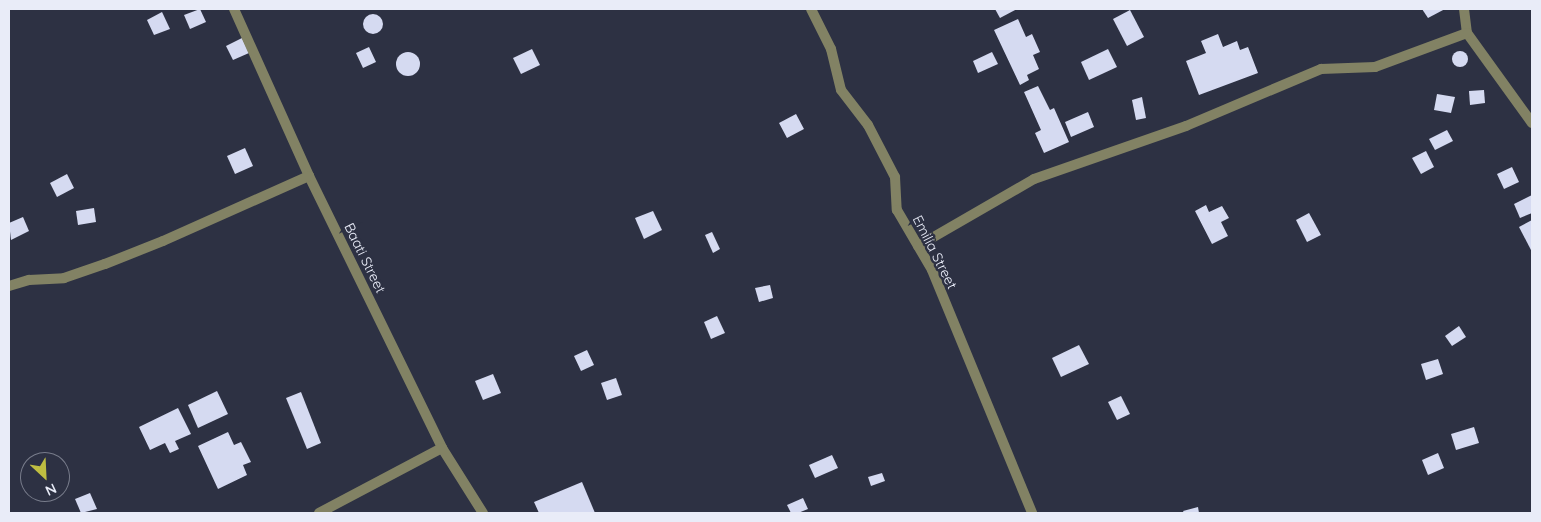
<!DOCTYPE html>
<style>
body{margin:0}
#map{position:relative;width:1541px;height:522px;overflow:hidden;background:#2d3143;font-family:Quicksand,sans-serif}
div>[style]{position:absolute}
[style*='--x']{left:calc(var(--x)*1px);top:calc(var(--y)*1px);width:calc(var(--w)*1px);rotate:calc(var(--a)*1deg)}
.building>*{inset:0;background:#d5daf1}
.round{border-radius:50%}
.street>*{height:10px;margin:-5px;padding:0 5px;transform-origin:5px;border-radius:5px;background:#828264}
span{translate:-50% -50%;white-space:nowrap;text-align:center;line-height:1.15;-webkit-text-stroke:5px #2d3143;paint-order:stroke}
.street-label{font-size:14px;color:#e9ecf8}
.frame{position:absolute;inset:0;border:10px solid #e9ecf8;pointer-events:none}
.north{position:absolute;left:20px;top:452px;width:50px;height:50px;box-sizing:border-box;background:#2d3143;border:1px solid #787c8b;border-radius:50%;rotate:155deg;font-size:14px;font-weight:700;line-height:20px;text-align:center;color:#e9ecf8}
.north::after{content:'';display:block;margin:auto;width:18px;height:22px;background:#bfbe41;clip-path:polygon(50% 0,100% 100%,50% 72%,0 100%)}
</style>
<div id="map">
<div class="building">
<i style="clip-path:polygon(200px 9px,206px 22px,190px 29px,184px 15px)"></i>
<i style="clip-path:polygon(995px 9px,1017px 9px,1000px 18px)"></i>
<i style="clip-path:polygon(1422px 9px,1445px 9px,1428px 18px)"></i>
<i style="clip-path:polygon(1130px 10px,1144px 37px,1127px 46px,1113px 19px)"></i>
<i style="clip-path:polygon(162px 12px,170px 29px,154px 35px,147px 20px)"></i>
<i class="round" style="left:363px;top:14px;width:20px;height:20px"></i>
<i style="clip-path:polygon(1018px 19px,1026px 37px,1032px 34px,1040px 52px,1033px 55px,1039px 69px,1027px 75px,1029px 80px,1020px 85px,994px 30px)"></i>
<i style="clip-path:polygon(1218px 34px,1223px 47px,1237px 41px,1240px 50px,1248px 47px,1258px 73px,1199px 95px,1186px 61px,1206px 53px,1201px 41px)"></i>
<i style="clip-path:polygon(242px 38px,249px 53px,233px 60px,226px 46px)"></i>
<i style="clip-path:polygon(369px 47px,376px 62px,363px 68px,356px 53px)"></i>
<i style="clip-path:polygon(532px 49px,540px 65px,521px 74px,513px 58px)"></i>
<i style="clip-path:polygon(1108px 49px,1117px 67px,1089px 80px,1081px 62px)"></i>
<i class="round" style="left:1452px;top:51px;width:16px;height:16px"></i>
<i style="clip-path:polygon(992px 52px,998px 64px,978px 73px,973px 61px)"></i>
<i class="round" style="left:396px;top:52px;width:24px;height:24px"></i>
<i style="clip-path:polygon(1038px 86px,1050px 110px,1054px 108px,1069px 142px,1044px 153px,1035px 133px,1041px 130px,1024px 92px)"></i>
<i style="clip-path:polygon(1484px 90px,1485px 103px,1470px 105px,1469px 91px)"></i>
<i style="clip-path:polygon(1437px 94px,1455px 97px,1451px 113px,1434px 110px)"></i>
<i style="clip-path:polygon(1142px 97px,1146px 118px,1136px 120px,1132px 100px)"></i>
<i style="clip-path:polygon(1088px 112px,1094px 127px,1071px 137px,1065px 122px)"></i>
<i style="clip-path:polygon(796px 114px,804px 129px,787px 138px,779px 123px)"></i>
<i style="clip-path:polygon(1447px 130px,1453px 141px,1435px 150px,1429px 139px)"></i>
<i style="clip-path:polygon(245px 148px,253px 166px,235px 174px,227px 156px)"></i>
<i style="clip-path:polygon(1426px 151px,1434px 167px,1421px 174px,1412px 158px)"></i>
<i style="clip-path:polygon(1512px 167px,1519px 182px,1504px 189px,1497px 174px)"></i>
<i style="clip-path:polygon(67px 174px,74px 188px,57px 197px,50px 183px)"></i>
<i style="clip-path:polygon(1532px 195px,1532px 213px,1520px 218px,1514px 204px)"></i>
<i style="clip-path:polygon(1206px 205px,1209px 212px,1222px 206px,1229px 218px,1221px 222px,1228px 236px,1212px 244px,1195px 211px)"></i>
<i style="clip-path:polygon(94px 208px,96px 222px,78px 225px,76px 211px)"></i>
<i style="clip-path:polygon(653px 211px,662px 230px,644px 239px,635px 218px)"></i>
<i style="clip-path:polygon(1309px 213px,1321px 235px,1307px 242px,1296px 220px)"></i>
<i style="clip-path:polygon(23px 217px,29px 231px,11px 240px,9px 223px)"></i>
<i style="clip-path:polygon(1532px 220px,1532px 252px,1519px 227px)"></i>
<i style="clip-path:polygon(712px 232px,720px 249px,713px 253px,705px 235px)"></i>
<i style="clip-path:polygon(770px 285px,773px 298px,759px 302px,755px 288px)"></i>
<i style="clip-path:polygon(717px 316px,725px 333px,711px 339px,704px 322px)"></i>
<i style="clip-path:polygon(1459px 326px,1466px 337px,1452px 346px,1445px 336px)"></i>
<i style="clip-path:polygon(1079px 345px,1089px 364px,1061px 377px,1052px 358px)"></i>
<i style="clip-path:polygon(587px 350px,594px 365px,581px 371px,574px 356px)"></i>
<i style="clip-path:polygon(1438px 359px,1443px 374px,1426px 380px,1421px 364px)"></i>
<i style="clip-path:polygon(493px 374px,501px 393px,483px 400px,475px 381px)"></i>
<i style="clip-path:polygon(616px 378px,622px 395px,607px 400px,601px 383px)"></i>
<i style="clip-path:polygon(217px 391px,228px 414px,198px 428px,188px 405px)"></i>
<i style="clip-path:polygon(301px 392px,321px 443px,307px 449px,286px 398px)"></i>
<i style="clip-path:polygon(1121px 396px,1130px 414px,1117px 420px,1108px 402px)"></i>
<i style="clip-path:polygon(178px 408px,191px 434px,175px 441px,179px 449px,170px 453px,165px 443px,150px 450px,139px 427px)"></i>
<i style="clip-path:polygon(1474px 427px,1479px 443px,1456px 450px,1451px 434px)"></i>
<i style="clip-path:polygon(228px 432px,234px 445px,241px 442px,251px 462px,243px 465px,247px 475px,218px 489px,198px 446px)"></i>
<i style="clip-path:polygon(1438px 453px,1444px 468px,1428px 475px,1422px 460px)"></i>
<i style="clip-path:polygon(832px 455px,838px 468px,815px 478px,809px 465px)"></i>
<i style="clip-path:polygon(882px 473px,885px 481px,871px 486px,868px 477px)"></i>
<i style="clip-path:polygon(582px 482px,595px 513px,539px 513px,534px 502px)"></i>
<i style="clip-path:polygon(90px 493px,97px 509px,81px 513px,75px 499px)"></i>
<i style="clip-path:polygon(803px 498px,808px 509px,798px 513px,791px 513px,787px 505px)"></i>
<i style="clip-path:polygon(1198px 507px,1199px 513px,1184px 513px,1183px 511px)"></i>
</div>
<div class="street">
<i style="--x:234;--y:9;--w:183;--a:65.8"></i>
<i style="--x:309;--y:176;--w:303;--a:63.9"></i>
<i style="--x:442;--y:448;--w:77;--a:57.8"></i>
<i style="--x:811;--y:9;--w:45;--a:63.4"></i>
<i style="--x:831;--y:49;--w:42;--a:76.3"></i>
<i style="--x:841;--y:90;--w:44;--a:52.4"></i>
<i style="--x:868;--y:125;--w:59;--a:62.6"></i>
<i style="--x:895;--y:177;--w:33;--a:87"></i>
<i style="--x:897;--y:210;--w:69;--a:59.7"></i>
<i style="--x:932;--y:270;--w:263;--a:67.6"></i>
<i style="--x:1464;--y:9;--w:24;--a:83"></i>
<i style="--x:1467;--y:33;--w:111;--a:54.2"></i>
<i style="--x:918;--y:246;--w:134;--a:-30"></i>
<i style="--x:1034;--y:179;--w:161;--a:-19.2"></i>
<i style="--x:1186;--y:126;--w:147;--a:-22.9"></i>
<i style="--x:1321;--y:69;--w:54;--a:-2.1"></i>
<i style="--x:1375;--y:67;--w:98;--a:-20.3"></i>
<i style="--x:9;--y:286;--w:21;--a:-17"></i>
<i style="--x:29;--y:280;--w:35;--a:-3"></i>
<i style="--x:64;--y:278;--w:43;--a:-18.9"></i>
<i style="--x:105;--y:264;--w:62;--a:-21.6"></i>
<i style="--x:163;--y:241;--w:160;--a:-24"></i>
<i style="--x:319;--y:513;--w:139;--a:-27.9"></i>
</div>
<div class="street-label">
<span style="left:935px;top:252px;rotate:63deg">Emilia Street</span>
<span style="left:365px;top:258px;rotate:64deg">Baati Street</span>
</div>
<div class="frame"></div>
<div class="north">N</div>
</div>
